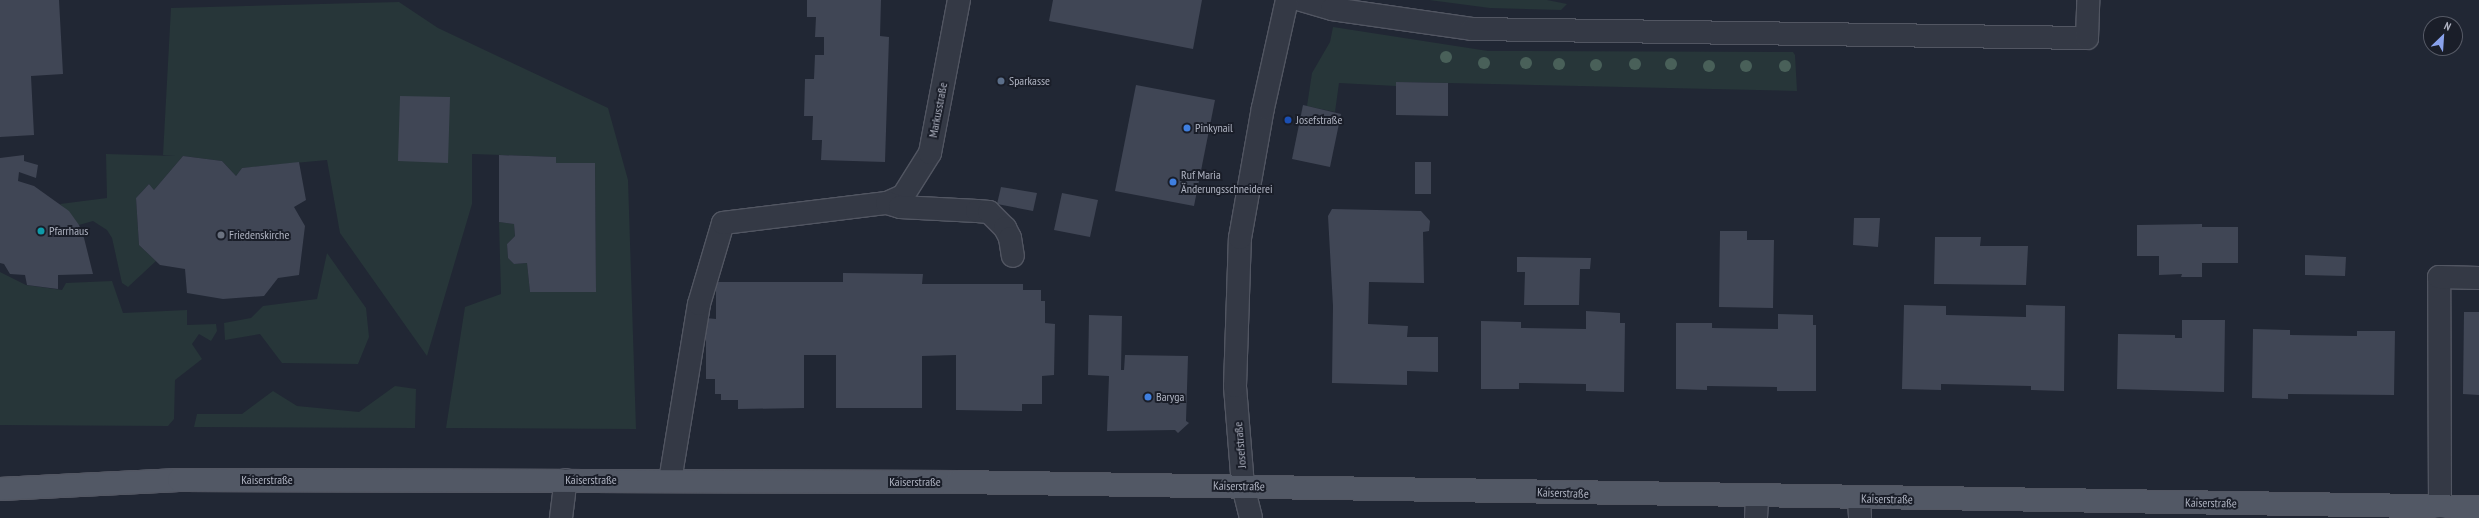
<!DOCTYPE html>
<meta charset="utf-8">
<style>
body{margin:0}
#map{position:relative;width:2479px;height:518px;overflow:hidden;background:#212734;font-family:"PT Sans Narrow",sans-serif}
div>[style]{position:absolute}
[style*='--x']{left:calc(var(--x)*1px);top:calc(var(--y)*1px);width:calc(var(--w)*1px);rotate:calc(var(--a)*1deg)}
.green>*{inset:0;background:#273639}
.building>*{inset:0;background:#404655}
.roads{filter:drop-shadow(1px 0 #525662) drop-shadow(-1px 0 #525662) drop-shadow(0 1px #525662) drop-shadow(0 -1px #525662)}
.minor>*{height:22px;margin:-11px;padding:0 11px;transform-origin:11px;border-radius:11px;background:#343945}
.major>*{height:22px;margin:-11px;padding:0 11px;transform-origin:11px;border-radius:11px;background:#525865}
.trees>*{width:12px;height:12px;margin:-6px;border-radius:50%;background:#496059}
.dots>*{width:11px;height:11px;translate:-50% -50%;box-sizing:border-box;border:2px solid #1a1e29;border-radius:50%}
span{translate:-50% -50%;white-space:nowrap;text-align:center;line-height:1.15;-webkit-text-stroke:4px #1a1e29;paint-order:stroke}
.poi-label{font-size:12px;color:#afb3c1}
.left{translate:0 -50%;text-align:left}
.street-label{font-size:12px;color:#afb3c1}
.north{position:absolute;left:2423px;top:16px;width:40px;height:40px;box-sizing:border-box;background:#1a1e29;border:1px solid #565a66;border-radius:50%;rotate:25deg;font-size:11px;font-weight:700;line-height:16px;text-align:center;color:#afb3c1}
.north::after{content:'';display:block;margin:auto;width:14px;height:18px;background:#89a2ec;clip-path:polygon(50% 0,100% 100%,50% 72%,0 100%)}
</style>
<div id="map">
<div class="green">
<i style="clip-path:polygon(1429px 0,1547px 0,1567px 4px,1561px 10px,1490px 8px)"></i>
<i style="clip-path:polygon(399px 2px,438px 28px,608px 108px,628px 180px,636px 429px,446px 428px,465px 307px,501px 294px,499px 222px,514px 224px,515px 236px,507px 244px,508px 258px,514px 264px,527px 263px,530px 292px,596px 292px,595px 163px,556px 163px,555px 157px,472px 154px,472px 204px,427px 356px,340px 233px,327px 160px,242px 168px,236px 176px,222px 161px,183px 156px,154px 190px,149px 184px,136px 198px,139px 245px,156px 261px,128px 287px,122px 283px,112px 238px,107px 230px,93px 221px,79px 225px,60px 204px,107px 198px,106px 154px,175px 156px,163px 155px,171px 8px)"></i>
<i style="clip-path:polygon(1333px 27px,1488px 51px,1793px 52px,1795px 55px,1797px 91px,1448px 83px,1396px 82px,1396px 86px,1339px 83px,1335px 112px,1307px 106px,1312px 73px,1330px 42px)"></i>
<i style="clip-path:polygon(327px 253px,366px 308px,369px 337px,358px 364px,282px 363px,260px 334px,225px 340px,224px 323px,251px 318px,263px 306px,317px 299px)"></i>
<i style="clip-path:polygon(0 272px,26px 285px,62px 290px,66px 283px,112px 281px,123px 313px,187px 310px,187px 325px,216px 324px,217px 331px,211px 341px,199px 334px,192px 344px,202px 359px,175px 380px,174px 419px,168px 426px,0 425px)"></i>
<i style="clip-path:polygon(395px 386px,416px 389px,415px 428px,194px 427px,197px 414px,242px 414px,273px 391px,297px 406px,359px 412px)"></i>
</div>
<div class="building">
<i style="clip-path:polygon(0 0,59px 0,63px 74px,31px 76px,34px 135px,0 137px)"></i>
<i style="clip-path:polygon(807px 0,881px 0,880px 36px,889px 37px,885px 162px,821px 160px,822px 140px,812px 140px,813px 116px,804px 116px,805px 79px,814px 79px,815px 55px,824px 55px,824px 37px,815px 37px,816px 17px,807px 17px)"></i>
<i style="clip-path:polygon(1053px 0,1202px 0,1193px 49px,1049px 21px)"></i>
<i style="clip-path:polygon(1396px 82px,1448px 83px,1448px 116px,1396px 115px)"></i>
<i style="clip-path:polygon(1136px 85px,1215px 100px,1194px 206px,1115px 191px)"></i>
<i style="clip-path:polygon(400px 96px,450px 97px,448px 163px,398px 161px)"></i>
<i style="clip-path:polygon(1303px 105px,1341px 114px,1330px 167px,1292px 159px)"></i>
<i style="clip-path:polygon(24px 155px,24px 161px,38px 165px,36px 178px,19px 172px,18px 181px,34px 186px,69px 211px,79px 225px,84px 238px,93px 274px,58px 275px,58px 289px,27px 285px,25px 275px,10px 274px,4px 264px,0 263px,0 158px)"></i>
<i style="clip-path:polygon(499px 155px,556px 157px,556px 163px,595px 163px,596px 292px,530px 292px,527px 263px,514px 264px,508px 258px,507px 244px,515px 236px,514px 224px,499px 222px)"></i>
<i style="clip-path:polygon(183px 156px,222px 161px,236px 176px,242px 168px,299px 162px,306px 200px,294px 207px,305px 226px,299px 275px,278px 278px,264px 296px,223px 299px,187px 293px,185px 269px,160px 265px,139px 245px,136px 198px,149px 184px,154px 190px)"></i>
<i style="clip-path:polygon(1415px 162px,1431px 162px,1431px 194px,1415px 194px)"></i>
<i style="clip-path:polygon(1001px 187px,1037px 193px,1033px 211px,997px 204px)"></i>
<i style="clip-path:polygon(1062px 193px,1098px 200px,1090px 237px,1054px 230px)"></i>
<i style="clip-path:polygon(1332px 209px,1421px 211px,1430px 221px,1429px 231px,1423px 232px,1424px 283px,1369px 282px,1368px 324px,1408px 326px,1407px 337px,1438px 337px,1438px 372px,1407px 371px,1407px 385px,1332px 383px,1333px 306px,1328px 216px)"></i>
<i style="clip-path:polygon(1854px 218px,1880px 218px,1878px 247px,1853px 245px)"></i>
<i style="clip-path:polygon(2202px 224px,2202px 227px,2238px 227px,2238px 263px,2202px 263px,2202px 277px,2181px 277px,2182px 274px,2159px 275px,2159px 256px,2137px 256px,2137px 225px)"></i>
<i style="clip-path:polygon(1720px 231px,1747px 231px,1747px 240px,1774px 240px,1773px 308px,1719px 307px)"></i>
<i style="clip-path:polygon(1935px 237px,1981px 237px,1980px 246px,2028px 246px,2026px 285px,1934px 284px)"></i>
<i style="clip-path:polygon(2305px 255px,2346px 257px,2345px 276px,2305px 275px)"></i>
<i style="clip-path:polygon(1517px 257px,1591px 258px,1590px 269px,1580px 269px,1579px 305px,1524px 305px,1525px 272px,1517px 272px)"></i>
<i style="clip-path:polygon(843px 273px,923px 274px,922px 284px,1023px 284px,1023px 290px,1041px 290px,1041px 301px,1045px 301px,1045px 323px,1055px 324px,1054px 375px,1042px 376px,1042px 404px,1022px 404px,1022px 411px,956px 410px,956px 355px,922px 356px,922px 408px,836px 408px,836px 355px,804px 355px,804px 408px,738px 409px,738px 400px,721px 400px,721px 394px,715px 394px,715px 379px,706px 379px,706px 318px,716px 319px,716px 282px,843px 282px)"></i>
<i style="clip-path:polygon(1904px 305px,1946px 306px,1946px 315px,2026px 317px,2026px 305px,2065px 306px,2064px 391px,2031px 390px,2031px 386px,1941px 384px,1941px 390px,1902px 389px)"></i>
<i style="clip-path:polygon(1586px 311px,1620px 313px,1620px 323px,1625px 323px,1624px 392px,1586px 391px,1586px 384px,1519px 383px,1519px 389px,1481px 389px,1481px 321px,1521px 322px,1521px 328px,1586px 329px)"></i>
<i style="clip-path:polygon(2464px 312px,2479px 312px,2479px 395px,2463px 394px)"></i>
<i style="clip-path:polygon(1778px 314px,1813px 315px,1813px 325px,1816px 325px,1816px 391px,1777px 391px,1777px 387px,1707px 386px,1707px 390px,1676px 389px,1676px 323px,1712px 323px,1712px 328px,1778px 329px)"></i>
<i style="clip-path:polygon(1089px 315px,1122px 316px,1121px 370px,1124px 370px,1125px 355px,1188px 356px,1186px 421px,1189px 423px,1178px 433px,1175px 430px,1107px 431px,1109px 376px,1088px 375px)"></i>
<i style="clip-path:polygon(2182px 320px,2225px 320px,2224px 392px,2117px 389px,2118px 334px,2175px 335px,2175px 338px,2182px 338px)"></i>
<i style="clip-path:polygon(2253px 329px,2290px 330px,2290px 335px,2357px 336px,2357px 331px,2395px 331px,2394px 395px,2288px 394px,2288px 399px,2252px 398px)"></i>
</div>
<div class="roads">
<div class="minor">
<i style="--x:1301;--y:0;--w:32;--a:16"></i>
<i style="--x:1332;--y:9;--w:141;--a:8.1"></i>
<i style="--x:1472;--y:29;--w:615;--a:0.84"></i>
<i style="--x:2087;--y:38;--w:38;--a:-88"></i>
<i style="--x:887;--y:203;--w:17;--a:-24"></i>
<i style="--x:903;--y:196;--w:51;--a:-57.9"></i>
<i style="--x:930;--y:153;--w:156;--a:-79.3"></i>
<i style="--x:670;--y:481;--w:179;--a:-80.7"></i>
<i style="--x:699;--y:304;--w:84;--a:-73.5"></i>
<i style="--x:723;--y:223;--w:165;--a:-7"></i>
<i style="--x:887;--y:203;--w:14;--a:17"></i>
<i style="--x:900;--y:207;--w:77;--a:3"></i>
<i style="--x:977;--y:211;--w:12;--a:5"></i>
<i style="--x:989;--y:212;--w:23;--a:45"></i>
<i style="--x:1005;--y:228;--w:11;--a:63"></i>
<i style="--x:1010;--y:238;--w:18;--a:81"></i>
<i style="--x:1859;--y:498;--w:20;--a:87"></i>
<i style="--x:2440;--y:507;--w:230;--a:-90.2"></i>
<i style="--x:2439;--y:277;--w:40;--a:1.4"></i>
<i style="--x:561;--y:518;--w:38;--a:-83"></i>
<i style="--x:1251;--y:518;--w:33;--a:-104"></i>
<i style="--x:1243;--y:486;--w:100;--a:-94.6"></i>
<i style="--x:1235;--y:386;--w:148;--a:-88.1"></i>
<i style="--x:1240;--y:238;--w:132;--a:-80"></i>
<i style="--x:1263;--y:108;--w:111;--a:-77.5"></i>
<i style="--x:1756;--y:518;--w:21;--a:-87"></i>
</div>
<div class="major">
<i style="--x:0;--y:489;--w:179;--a:-2.9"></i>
<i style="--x:179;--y:480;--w:778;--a:0.15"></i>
<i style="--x:957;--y:482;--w:1522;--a:0.94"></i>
</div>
</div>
<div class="trees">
<i style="left:1446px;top:57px"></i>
<i style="left:1484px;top:63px"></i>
<i style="left:1526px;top:63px"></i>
<i style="left:1559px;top:64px"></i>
<i style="left:1635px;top:64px"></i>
<i style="left:1671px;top:64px"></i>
<i style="left:1596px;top:65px"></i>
<i style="left:1709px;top:66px"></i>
<i style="left:1746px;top:66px"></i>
<i style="left:1785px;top:66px"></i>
</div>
<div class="dots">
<i style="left:1001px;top:81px;background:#5c6f8a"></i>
<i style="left:1288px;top:120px;background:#1a4fb4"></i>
<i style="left:1187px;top:128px;background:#3f7fe0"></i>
<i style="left:1173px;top:182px;background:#3f7fe0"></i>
<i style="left:41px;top:231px;background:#0f9aa8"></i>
<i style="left:221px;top:235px;background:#6b7280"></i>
<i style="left:1148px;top:397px;background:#3f7fe0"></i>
</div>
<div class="poi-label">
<span class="left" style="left:1009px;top:81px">Sparkasse</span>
<span class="left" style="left:1296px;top:120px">Josefstraße</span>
<span class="left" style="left:1195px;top:128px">Pinkynail</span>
<span class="left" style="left:1181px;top:182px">Ruf Maria<br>Änderungsschneiderei</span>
<span class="left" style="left:49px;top:231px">Pfarrhaus</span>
<span class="left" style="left:229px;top:235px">Friedenskirche</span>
<span class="left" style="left:1156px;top:397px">Baryga</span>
</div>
<div class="street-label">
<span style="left:938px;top:110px;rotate:-79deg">Markusstraße</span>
<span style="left:1240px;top:445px;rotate:-95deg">Josefstraße</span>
<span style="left:267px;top:480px">Kaiserstraße</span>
<span style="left:591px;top:480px">Kaiserstraße</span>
<span style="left:915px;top:482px">Kaiserstraße</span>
<span style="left:1239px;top:486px;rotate:1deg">Kaiserstraße</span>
<span style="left:1563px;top:493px;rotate:2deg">Kaiserstraße</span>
<span style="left:1887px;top:499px;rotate:1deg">Kaiserstraße</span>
<span style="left:2211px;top:503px;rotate:1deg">Kaiserstraße</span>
</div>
<div class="north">N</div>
</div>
